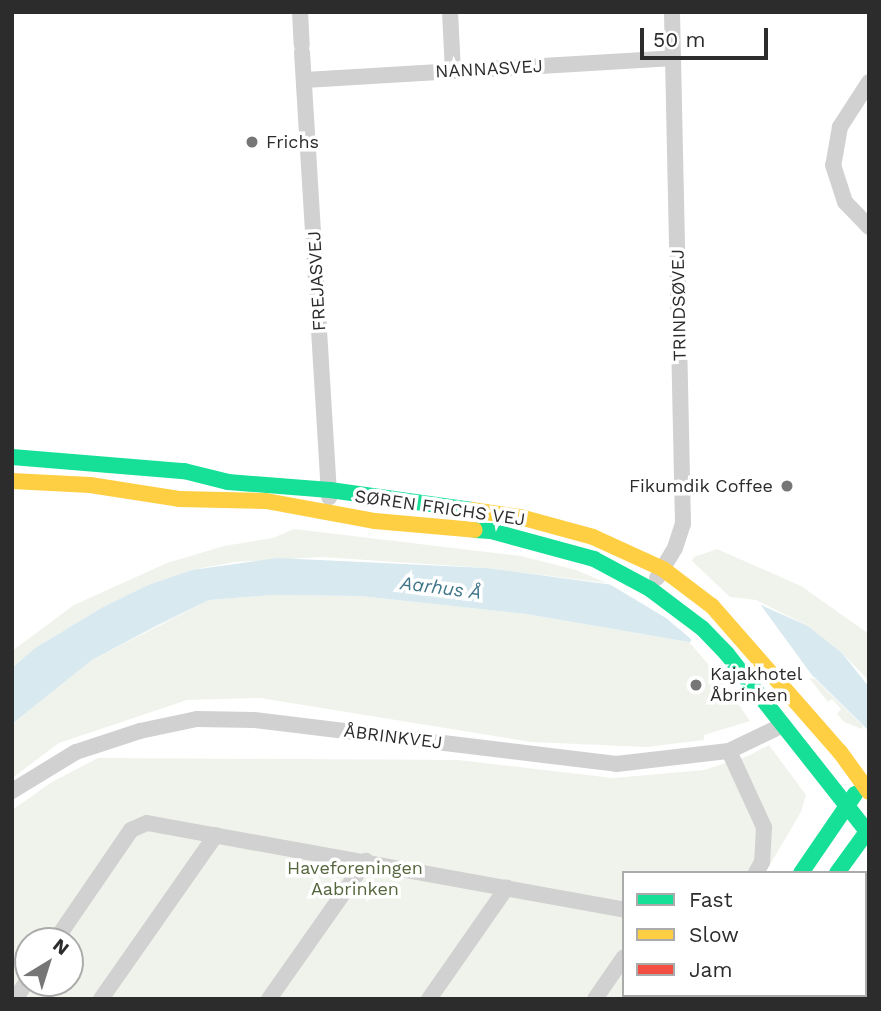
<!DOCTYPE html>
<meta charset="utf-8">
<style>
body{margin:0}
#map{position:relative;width:881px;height:1011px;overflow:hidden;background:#fff;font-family:"Work Sans",sans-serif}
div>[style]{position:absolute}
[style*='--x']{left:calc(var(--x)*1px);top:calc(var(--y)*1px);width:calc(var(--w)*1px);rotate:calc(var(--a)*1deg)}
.green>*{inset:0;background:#f0f3eb}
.water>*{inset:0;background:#d8e9f0}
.pier>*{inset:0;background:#fff}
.street>*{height:16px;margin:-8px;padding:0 8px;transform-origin:8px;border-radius:8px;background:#d1d1d1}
.fast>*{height:16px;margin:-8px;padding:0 8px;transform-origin:8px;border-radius:8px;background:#16e098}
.slow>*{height:16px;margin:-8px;padding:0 8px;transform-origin:8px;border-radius:8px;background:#ffcf43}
.jam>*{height:16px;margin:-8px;padding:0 8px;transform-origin:8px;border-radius:8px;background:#f24e42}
.dots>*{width:19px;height:19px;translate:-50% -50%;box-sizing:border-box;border:4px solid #fff;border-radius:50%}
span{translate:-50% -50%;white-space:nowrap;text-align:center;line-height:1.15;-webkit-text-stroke:7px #fff;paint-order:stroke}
.street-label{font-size:18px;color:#2c2c2c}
.poi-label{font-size:18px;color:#2c2c2c}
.left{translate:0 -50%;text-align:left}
.right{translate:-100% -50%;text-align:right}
.park-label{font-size:18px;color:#55663c}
.water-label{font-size:19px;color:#3f768a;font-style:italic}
.frame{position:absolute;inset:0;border:14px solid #2c2c2c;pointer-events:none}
.legend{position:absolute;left:622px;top:871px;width:245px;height:126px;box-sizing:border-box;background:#fff;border:2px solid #ababab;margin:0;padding:9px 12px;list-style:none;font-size:21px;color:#2c2c2c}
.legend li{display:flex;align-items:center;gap:14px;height:35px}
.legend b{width:35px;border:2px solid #ababab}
.north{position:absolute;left:14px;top:927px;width:70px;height:70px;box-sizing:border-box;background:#fff;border:2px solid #ababab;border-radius:50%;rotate:38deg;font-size:19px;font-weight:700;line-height:28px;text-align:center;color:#2c2c2c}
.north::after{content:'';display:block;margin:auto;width:24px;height:32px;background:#767676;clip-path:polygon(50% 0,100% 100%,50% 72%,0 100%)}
.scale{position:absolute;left:640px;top:28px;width:128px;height:32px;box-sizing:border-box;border:4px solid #2c2c2c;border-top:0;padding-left:9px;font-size:21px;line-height:24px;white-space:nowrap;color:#2c2c2c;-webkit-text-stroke:5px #fff;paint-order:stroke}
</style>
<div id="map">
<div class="green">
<i style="clip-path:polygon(294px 529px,521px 556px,576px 570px,607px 583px,487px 568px,321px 557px,235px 562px,192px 570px,148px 585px,103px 607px,35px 648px,12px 668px,12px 651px,74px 605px,167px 563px,224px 546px,273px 538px)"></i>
<i style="clip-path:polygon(717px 549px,801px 586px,869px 634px,869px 681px,842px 653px,808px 626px,756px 600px,730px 597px,692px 561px,694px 557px)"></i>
<i style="clip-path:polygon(273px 595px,360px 596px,526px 614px,689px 642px,721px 679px,750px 721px,704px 735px,704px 740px,647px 747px,531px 742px,260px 698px,187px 700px,59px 743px,12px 778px,12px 724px,92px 660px,209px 600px)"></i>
<i style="clip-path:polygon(809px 678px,815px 679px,863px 726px,862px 729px,844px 722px,837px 714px,841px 709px,832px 699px,828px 702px)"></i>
<i style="clip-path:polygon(evenodd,769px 745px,806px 795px,801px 812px,765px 873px,624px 873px,624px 995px,687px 995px,685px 999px,12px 999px,12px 810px,52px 782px,98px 758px,458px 760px,613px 778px,704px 770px,748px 756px,769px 745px,28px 941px,70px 941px,70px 983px,28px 983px,28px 941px)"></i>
</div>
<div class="water">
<i style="clip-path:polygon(277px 558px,487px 568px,761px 605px,808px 626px,842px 653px,869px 687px,869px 731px,814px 677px,689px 642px,526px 614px,360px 596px,273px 595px,209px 600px,156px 626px,92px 660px,12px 724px,12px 668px,35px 648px,103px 607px,148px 585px,192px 570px)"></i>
</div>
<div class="pier">
<i style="clip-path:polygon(606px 582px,760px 604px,814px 678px,690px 644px,691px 639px,666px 618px)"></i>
</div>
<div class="street">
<i style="--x:300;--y:12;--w:33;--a:87"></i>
<i style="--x:450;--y:12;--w:59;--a:87.1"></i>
<i style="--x:302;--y:52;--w:446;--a:86.5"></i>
<i style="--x:305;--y:80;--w:369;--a:-3.4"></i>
<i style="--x:869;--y:82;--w:54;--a:122.8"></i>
<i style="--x:840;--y:127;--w:39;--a:100"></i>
<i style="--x:833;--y:165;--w:39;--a:72"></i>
<i style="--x:845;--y:202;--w:35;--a:46"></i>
<i style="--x:657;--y:578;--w:35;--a:-59"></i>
<i style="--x:675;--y:548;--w:25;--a:-72"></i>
<i style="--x:683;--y:524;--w:512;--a:-91.23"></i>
<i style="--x:729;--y:751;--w:84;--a:65.3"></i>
<i style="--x:764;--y:827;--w:35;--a:93"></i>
<i style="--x:762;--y:862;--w:13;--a:119"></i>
<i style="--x:12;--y:791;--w:75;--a:-31.4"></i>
<i style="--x:76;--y:752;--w:67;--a:-18.2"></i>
<i style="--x:140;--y:731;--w:58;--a:-11.9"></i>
<i style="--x:197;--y:719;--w:57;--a:1"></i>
<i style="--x:254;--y:720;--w:365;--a:6.9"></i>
<i style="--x:616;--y:764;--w:114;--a:-6.6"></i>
<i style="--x:729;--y:751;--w:60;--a:-25.7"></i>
<i style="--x:865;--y:927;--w:5;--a:-37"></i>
<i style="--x:55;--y:941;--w:135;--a:-55.6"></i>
<i style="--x:131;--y:830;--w:17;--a:-24"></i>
<i style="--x:147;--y:823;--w:485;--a:10.3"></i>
<i style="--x:15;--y:999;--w:23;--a:-56"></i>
<i style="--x:101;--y:999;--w:200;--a:-55"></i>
<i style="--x:269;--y:999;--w:169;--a:-54.9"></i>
<i style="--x:429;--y:999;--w:136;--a:-55.1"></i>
<i style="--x:595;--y:999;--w:51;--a:-55.4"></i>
<i style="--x:810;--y:999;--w:4;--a:-63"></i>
</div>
<div class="fast">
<i style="--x:12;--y:457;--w:173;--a:4.7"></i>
<i style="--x:184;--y:471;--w:45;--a:14"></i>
<i style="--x:228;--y:482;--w:102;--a:4.5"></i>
<i style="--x:330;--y:490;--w:143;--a:8"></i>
<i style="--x:475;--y:530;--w:16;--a:4"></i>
<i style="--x:491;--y:531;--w:107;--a:15.2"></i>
<i style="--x:594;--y:559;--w:64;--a:28.2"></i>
<i style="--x:650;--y:589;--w:65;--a:36.9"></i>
<i style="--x:702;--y:628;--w:36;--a:46"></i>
<i style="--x:727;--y:654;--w:229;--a:51.7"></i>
<i style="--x:801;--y:873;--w:96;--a:-55.6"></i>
<i style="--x:837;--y:873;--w:54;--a:-54"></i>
</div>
<div class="slow">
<i style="--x:12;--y:481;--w:78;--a:2.9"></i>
<i style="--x:90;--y:485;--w:90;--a:8.9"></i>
<i style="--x:179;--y:499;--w:87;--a:1.3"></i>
<i style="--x:266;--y:501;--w:111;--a:10.4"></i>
<i style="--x:375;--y:521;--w:100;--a:5.1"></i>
<i style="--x:472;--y:510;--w:49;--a:8.3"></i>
<i style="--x:520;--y:517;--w:76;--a:15.3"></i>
<i style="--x:593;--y:537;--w:77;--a:24.6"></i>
<i style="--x:663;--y:569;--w:61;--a:37.1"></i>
<i style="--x:712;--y:606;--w:194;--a:48.8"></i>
<i style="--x:840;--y:752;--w:49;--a:54.1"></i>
<i style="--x:747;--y:999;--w:4;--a:-63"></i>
</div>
<div class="jam">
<i style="--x:718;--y:999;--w:4;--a:-63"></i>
</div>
<div class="dots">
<i style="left:252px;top:142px;background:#767676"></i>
<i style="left:787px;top:486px;background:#767676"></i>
<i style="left:696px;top:685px;background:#767676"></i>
</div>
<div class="street-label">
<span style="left:489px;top:69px;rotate:-3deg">NANNASVEJ</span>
<span style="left:317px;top:281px;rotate:-93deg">FREJASVEJ</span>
<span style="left:679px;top:305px;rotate:-91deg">TRINDSØVEJ</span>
<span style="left:440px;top:508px;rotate:8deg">SØREN FRICHS VEJ</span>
<span style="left:393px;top:737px;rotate:7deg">ÅBRINKVEJ</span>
</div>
<div class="poi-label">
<span class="left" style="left:266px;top:142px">Frichs</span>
<span class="right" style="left:773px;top:486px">Fikumdik Coffee</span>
<span class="left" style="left:710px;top:685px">Kajakhotel<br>Åbrinken</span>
</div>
<div class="park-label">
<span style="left:355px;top:879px">Haveforeningen<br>Aabrinken</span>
</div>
<div class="water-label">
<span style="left:441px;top:588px;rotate:7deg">Aarhus Å</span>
</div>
<div class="frame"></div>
<ul class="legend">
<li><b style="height:9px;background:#16e098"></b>Fast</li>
<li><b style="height:9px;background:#ffcf43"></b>Slow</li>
<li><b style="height:9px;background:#f24e42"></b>Jam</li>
</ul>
<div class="north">N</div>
<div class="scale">50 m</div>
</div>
